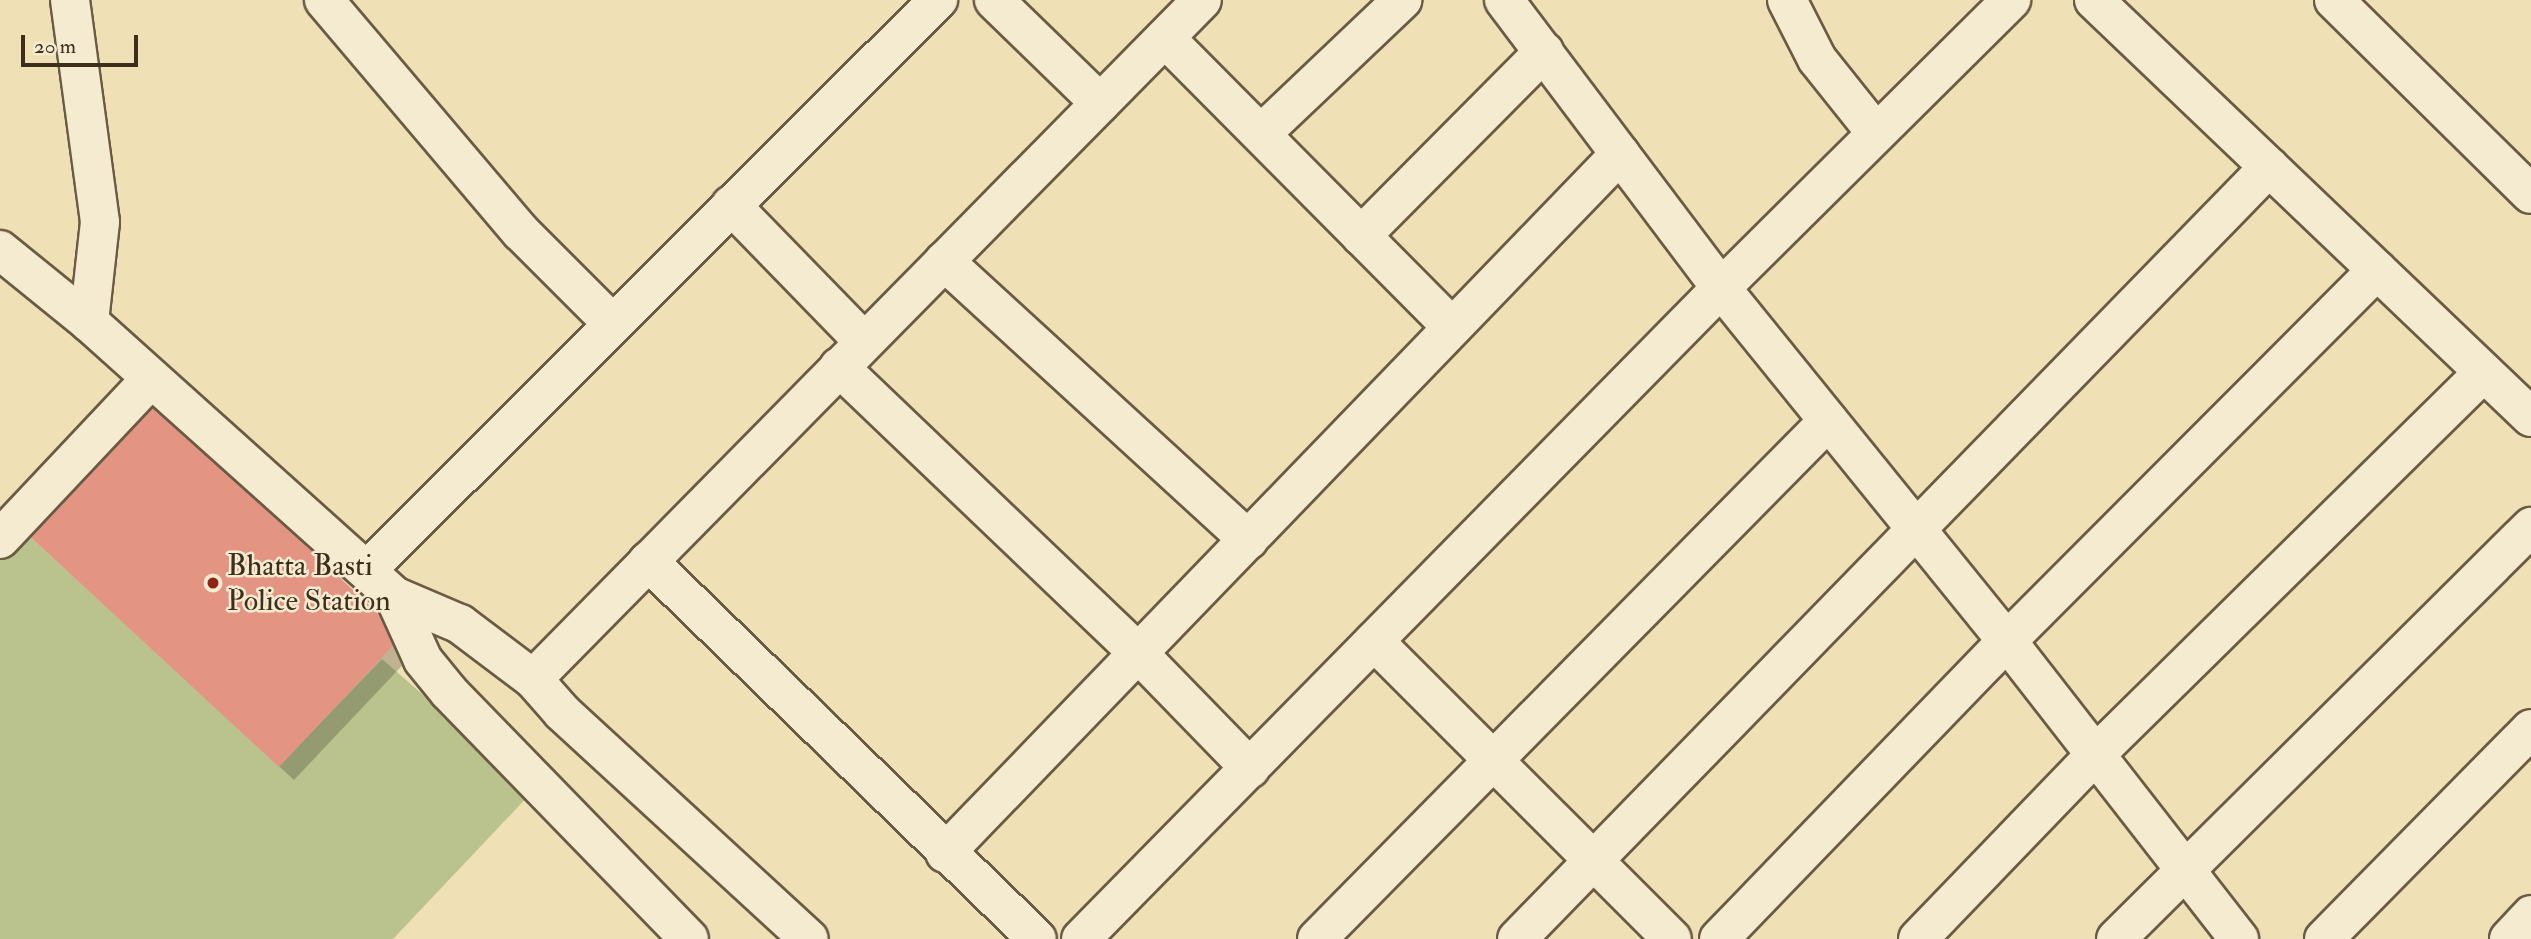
<!DOCTYPE html>
<style>
body{margin:0}
#map{position:relative;width:2531px;height:939px;overflow:hidden;background:#efe0b6;font-family:"IM FELL Double Pica",serif}
div>[style]{position:absolute}
[style*='--x']{left:calc(var(--x)*1px);top:calc(var(--y)*1px);width:calc(var(--w)*1px);rotate:calc(var(--a)*1deg)}
.green>*{inset:0;background:#bac28d}
.shadow>*{inset:0;background:#0003}
.building>*{inset:0;background:#e39483}
.roads{filter:drop-shadow(2px 0 #6a5b43) drop-shadow(-2px 0 #6a5b43) drop-shadow(0 2px #6a5b43) drop-shadow(0 -2px #6a5b43)}
.minor>*{height:38px;margin:-19px;padding:0 19px;transform-origin:19px;border-radius:19px;background:#f5ebd0}
.dots>*{width:19px;height:19px;translate:-50% -50%;box-sizing:border-box;border:4px solid #f5ebd0;border-radius:50%}
span{translate:-50% -50%;white-space:nowrap;text-align:center;line-height:1.15;-webkit-text-stroke:5px #f5ebd0;paint-order:stroke}
.poi-label{font-size:30px;color:#3e2f1d}
.left{translate:0 -50%;text-align:left}
.scale{position:absolute;left:21px;top:35px;width:117px;height:32px;box-sizing:border-box;border:4px solid #3e2f1d;border-top:0;padding-left:9px;font-size:21px;line-height:24px;white-space:nowrap;color:#3e2f1d;-webkit-text-stroke:5px #f5ebd0;paint-order:stroke}
</style>
<div id="map">
<div class="green">
<i style="clip-path:polygon(24px 531px,279px 766px,382px 659px,533px 791px,393px 939px,0 939px,0 556px)"></i>
</div>
<div class="shadow">
<i style="clip-path:polygon(40px 545px,400px 637px,415px 652px,294px 780px)"></i>
</div>
<div class="building">
<i style="clip-path:polygon(151px 400px,402px 636px,279px 767px,24px 531px)"></i>
</div>
<div class="roads">
<div class="minor">
<i style="--x:70;--y:0;--w:224;--a:82.3"></i>
<i style="--x:100;--y:222;--w:101;--a:96.3"></i>
<i style="--x:324;--y:0;--w:304;--a:49.7"></i>
<i style="--x:521;--y:232;--w:130;--a:45"></i>
<i style="--x:994;--y:0;--w:148;--a:44.2"></i>
<i style="--x:1504;--y:0;--w:361;--a:53"></i>
<i style="--x:1721;--y:288;--w:454;--a:51"></i>
<i style="--x:2007;--y:641;--w:378;--a:52.1"></i>
<i style="--x:1787;--y:0;--w:66;--a:63"></i>
<i style="--x:1817;--y:59;--w:95;--a:51.4"></i>
<i style="--x:2094;--y:0;--w:604;--a:43.66"></i>
<i style="--x:2334;--y:0;--w:276;--a:44.6"></i>
<i style="--x:1165;--y:38;--w:407;--a:45.2"></i>
<i style="--x:1261;--y:134;--w:195;--a:-43.5"></i>
<i style="--x:731;--y:205;--w:191;--a:45.8"></i>
<i style="--x:1361;--y:236;--w:260;--a:-45.2"></i>
<i style="--x:0;--y:250;--w:114;--a:39"></i>
<i style="--x:89;--y:322;--w:410;--a:41.9"></i>
<i style="--x:394;--y:596;--w:70;--a:65.6"></i>
<i style="--x:423;--y:660;--w:41;--a:50.9"></i>
<i style="--x:449;--y:692;--w:344;--a:45.8"></i>
<i style="--x:944;--y:261;--w:413;--a:42.5"></i>
<i style="--x:839;--y:367;--w:414;--a:43.7"></i>
<i style="--x:1138;--y:653;--w:161;--a:45.8"></i>
<i style="--x:0;--y:539;--w:217;--a:-46.7"></i>
<i style="--x:648;--y:561;--w:542;--a:44.18"></i>
<i style="--x:367;--y:570;--w:807;--a:-44.95"></i>
<i style="--x:394;--y:596;--w:72;--a:23"></i>
<i style="--x:460;--y:624;--w:91;--a:37"></i>
<i style="--x:533;--y:679;--w:44;--a:48.7"></i>
<i style="--x:562;--y:712;--w:335;--a:42.6"></i>
<i style="--x:1374;--y:641;--w:421;--a:45"></i>
<i style="--x:533;--y:679;--w:953;--a:-45.43"></i>
<i style="--x:945;--y:853;--w:972;--a:-46"></i>
<i style="--x:1081;--y:939;--w:913;--a:-45.49"></i>
<i style="--x:1721;--y:288;--w:409;--a:-44.8"></i>
<i style="--x:1317;--y:939;--w:728;--a:-45.39"></i>
<i style="--x:1517;--y:939;--w:1078;--a:-45.75"></i>
<i style="--x:1719;--y:939;--w:414;--a:-46"></i>
<i style="--x:2007;--y:641;--w:524;--a:-45.08"></i>
<i style="--x:1918;--y:939;--w:257;--a:-46.1"></i>
<i style="--x:2096;--y:754;--w:544;--a:-44.55"></i>
<i style="--x:2116;--y:939;--w:585;--a:-44.79"></i>
<i style="--x:2324;--y:939;--w:295;--a:-45.4"></i>
<i style="--x:2509;--y:939;--w:33;--a:-47"></i>
</div>
</div>
<div class="dots">
<i style="left:213px;top:583px;background:#8f2418"></i>
</div>
<div class="poi-label">
<span class="left" style="left:227px;top:583px">Bhatta Basti<br>Police Station</span>
</div>
<div class="scale">20 m</div>
</div>
